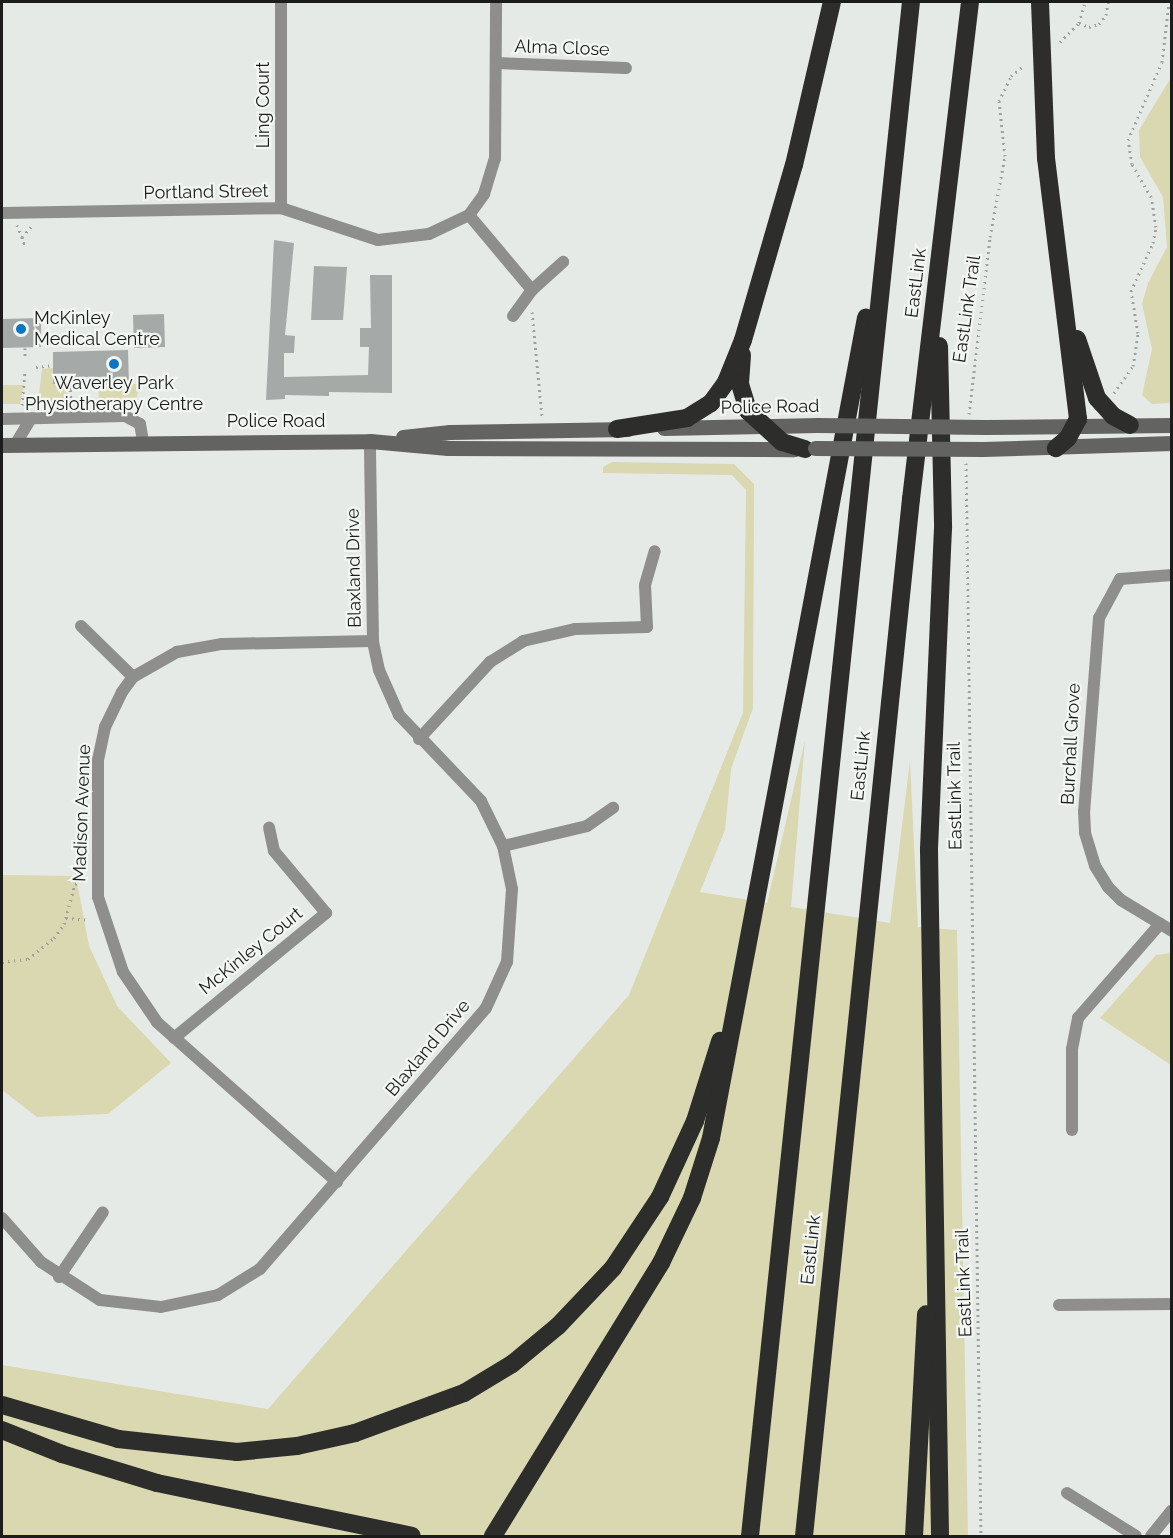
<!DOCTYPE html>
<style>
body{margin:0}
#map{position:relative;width:1173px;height:1538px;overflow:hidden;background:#e6eae6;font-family:Raleway,sans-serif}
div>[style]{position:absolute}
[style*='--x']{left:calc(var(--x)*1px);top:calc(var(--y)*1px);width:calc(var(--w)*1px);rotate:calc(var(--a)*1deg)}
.green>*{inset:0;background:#d9d8b0}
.building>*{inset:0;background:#a5aaa8}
.path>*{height:3px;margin-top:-1.5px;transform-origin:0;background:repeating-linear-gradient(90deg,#9da09d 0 1.5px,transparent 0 6px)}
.street>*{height:12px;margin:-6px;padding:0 6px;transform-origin:6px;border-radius:6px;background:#8e8f8d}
.secondary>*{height:15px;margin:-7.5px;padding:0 7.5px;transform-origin:7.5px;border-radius:7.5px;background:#636462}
.highway>*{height:18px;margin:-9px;padding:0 9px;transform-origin:9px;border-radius:9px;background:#2d2e2b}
.secondary-bridge>*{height:15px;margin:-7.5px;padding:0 7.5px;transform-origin:7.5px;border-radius:7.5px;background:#636462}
.dots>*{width:16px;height:16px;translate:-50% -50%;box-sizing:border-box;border:3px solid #f3f7f3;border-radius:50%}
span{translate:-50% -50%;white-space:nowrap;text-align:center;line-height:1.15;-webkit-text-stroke:4.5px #f3f7f3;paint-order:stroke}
.street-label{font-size:18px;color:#1b1c1b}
.poi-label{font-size:18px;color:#1b1c1b}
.left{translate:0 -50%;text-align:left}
.frame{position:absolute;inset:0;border:3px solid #1b1c1b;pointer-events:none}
</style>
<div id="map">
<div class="green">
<i style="clip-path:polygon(1171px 64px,1171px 403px,1152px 404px,1142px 395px,1152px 349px,1142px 304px,1148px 283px,1167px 247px,1163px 197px,1140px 157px,1139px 130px,1170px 79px)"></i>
<i style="clip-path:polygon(53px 368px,53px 384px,68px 384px,69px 403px,38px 403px,42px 369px)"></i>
<i style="clip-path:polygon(98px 377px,104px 377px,104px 384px,141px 384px,134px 404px,99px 402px)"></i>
<i style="clip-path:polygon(2px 385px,24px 385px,20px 404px,2px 404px)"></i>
<i style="clip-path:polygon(612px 462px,734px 464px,754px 484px,753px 708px,731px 769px,725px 830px,700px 892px,767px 903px,805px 740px,791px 907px,890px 923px,910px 761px,918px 927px,957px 930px,968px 1536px,2px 1536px,2px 1365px,268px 1409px,629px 995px,743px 713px,746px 490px,732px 475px,603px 473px,603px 467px)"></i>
<i style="clip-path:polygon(2px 875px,76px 876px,89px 946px,117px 1006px,171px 1063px,108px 1114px,37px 1117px,2px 1090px)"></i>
<i style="clip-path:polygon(1171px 953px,1172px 953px,1171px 1065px,1100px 1018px,1156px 955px)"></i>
</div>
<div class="building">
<i style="clip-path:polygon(274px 240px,294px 243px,285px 335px,295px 336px,294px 353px,284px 353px,284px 377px,368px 375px,369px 347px,360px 347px,360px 328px,371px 328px,370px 275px,392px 275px,392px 393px,329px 392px,329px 396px,285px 395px,285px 399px,266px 400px)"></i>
<i style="clip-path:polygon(314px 266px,347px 267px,343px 320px,311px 320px)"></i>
<i style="clip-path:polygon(164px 314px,165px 347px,134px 348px,133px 315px)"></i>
<i style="clip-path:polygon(41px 318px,41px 347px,2px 348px,2px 319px)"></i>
<i style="clip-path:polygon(128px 350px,129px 385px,104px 385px,104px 377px,80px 377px,80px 384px,53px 384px,53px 352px)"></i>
</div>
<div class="path">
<i style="--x:1079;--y:23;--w:11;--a:22"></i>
<i style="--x:1089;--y:27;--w:10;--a:-17"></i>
<i style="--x:1099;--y:24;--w:11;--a:-52"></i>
<i style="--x:1106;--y:15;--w:13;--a:-81"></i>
<i style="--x:1060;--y:42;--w:27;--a:-45"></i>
<i style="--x:1079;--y:23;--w:22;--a:-74"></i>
<i style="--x:17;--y:225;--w:13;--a:67"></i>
<i style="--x:22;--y:237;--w:15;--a:-48"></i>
<i style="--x:22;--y:237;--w:6;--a:81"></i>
<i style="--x:23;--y:243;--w:5;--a:0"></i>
<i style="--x:532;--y:312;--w:104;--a:84.5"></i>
<i style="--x:25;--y:348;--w:11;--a:90"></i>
<i style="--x:36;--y:367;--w:17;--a:-7"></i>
<i style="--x:70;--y:384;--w:20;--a:87"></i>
<i style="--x:70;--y:388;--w:20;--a:0"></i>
<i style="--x:1114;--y:393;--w:33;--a:-55"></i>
<i style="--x:1133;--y:366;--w:33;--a:-81"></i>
<i style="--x:1138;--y:333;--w:43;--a:-99.5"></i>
<i style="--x:1131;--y:291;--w:53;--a:-65.4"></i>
<i style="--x:1153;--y:243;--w:16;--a:-79"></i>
<i style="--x:1156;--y:227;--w:30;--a:-99"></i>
<i style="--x:1151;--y:197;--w:38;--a:-120"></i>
<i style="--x:1132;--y:164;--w:24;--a:-99"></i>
<i style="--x:1128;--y:140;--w:85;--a:-66.4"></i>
<i style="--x:1162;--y:62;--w:60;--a:-83.3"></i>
<i style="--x:22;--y:405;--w:32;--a:-85"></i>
<i style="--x:969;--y:414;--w:178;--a:-83.2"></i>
<i style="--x:990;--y:237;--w:82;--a:-79.5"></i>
<i style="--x:1005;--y:156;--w:55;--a:-96.2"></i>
<i style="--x:999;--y:101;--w:28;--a:-64"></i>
<i style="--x:1011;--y:76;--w:14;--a:-39"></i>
<i style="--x:966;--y:463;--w:1073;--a:89.2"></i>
<i style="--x:66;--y:918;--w:21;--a:5"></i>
<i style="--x:2;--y:962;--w:26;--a:-7"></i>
<i style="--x:28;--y:959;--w:33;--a:-39"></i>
<i style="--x:54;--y:938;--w:17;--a:-54"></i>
<i style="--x:64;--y:924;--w:41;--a:-74.6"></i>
<i style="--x:75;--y:884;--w:6;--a:-18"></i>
</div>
<div class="street">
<i style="--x:496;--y:63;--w:130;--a:2.2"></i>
<i style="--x:281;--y:208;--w:206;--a:-90"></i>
<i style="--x:2;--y:213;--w:279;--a:-1"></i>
<i style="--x:281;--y:208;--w:102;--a:18.3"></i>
<i style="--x:378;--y:240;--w:51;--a:-6.7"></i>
<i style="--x:429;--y:234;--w:44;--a:-25.4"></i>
<i style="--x:469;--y:215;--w:26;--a:-54"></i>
<i style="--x:484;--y:194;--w:37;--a:-73"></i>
<i style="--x:495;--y:159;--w:157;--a:-89.6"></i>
<i style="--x:469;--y:215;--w:98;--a:50"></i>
<i style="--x:513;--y:316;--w:32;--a:-54"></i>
<i style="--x:532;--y:290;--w:42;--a:-42.1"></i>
<i style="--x:2;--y:419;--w:123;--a:-1.4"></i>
<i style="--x:125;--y:416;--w:17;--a:28"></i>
<i style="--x:140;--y:424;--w:17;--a:80"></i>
<i style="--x:15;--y:445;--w:31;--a:-59"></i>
<i style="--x:1172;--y:575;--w:52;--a:175.6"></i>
<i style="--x:1120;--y:579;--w:44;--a:118.3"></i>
<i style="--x:1099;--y:618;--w:194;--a:94.4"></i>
<i style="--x:1084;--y:811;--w:22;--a:87"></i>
<i style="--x:1085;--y:833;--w:34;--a:73"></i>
<i style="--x:1095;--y:866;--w:25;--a:58"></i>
<i style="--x:1108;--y:887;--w:18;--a:45"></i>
<i style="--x:1121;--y:900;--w:60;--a:31.3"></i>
<i style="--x:81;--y:626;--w:73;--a:44.4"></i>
<i style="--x:419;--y:739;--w:105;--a:-47.3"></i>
<i style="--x:490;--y:662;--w:39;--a:-32"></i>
<i style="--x:523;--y:641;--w:53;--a:-13"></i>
<i style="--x:575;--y:629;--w:72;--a:-1.6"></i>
<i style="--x:647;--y:627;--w:42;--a:-92.7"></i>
<i style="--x:645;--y:585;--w:35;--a:-74"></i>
<i style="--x:503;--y:846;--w:86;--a:-13.4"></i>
<i style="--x:587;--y:826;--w:32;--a:-35"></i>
<i style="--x:174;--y:1038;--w:197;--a:-39.4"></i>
<i style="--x:326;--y:913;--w:81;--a:-130"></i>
<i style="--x:274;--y:851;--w:24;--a:-102"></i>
<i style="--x:1072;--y:1130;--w:81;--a:-90"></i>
<i style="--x:1072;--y:1049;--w:32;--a:-79"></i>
<i style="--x:1078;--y:1018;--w:125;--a:-48.9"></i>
<i style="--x:337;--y:1182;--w:241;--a:-138.4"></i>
<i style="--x:157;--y:1022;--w:60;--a:-124.2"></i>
<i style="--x:123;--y:972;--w:79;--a:-108.4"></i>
<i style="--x:98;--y:897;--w:137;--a:-90"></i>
<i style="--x:98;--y:760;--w:34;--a:-78"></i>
<i style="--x:105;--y:727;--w:39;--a:-64"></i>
<i style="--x:122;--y:692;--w:19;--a:-54"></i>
<i style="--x:133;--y:677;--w:51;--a:-29.6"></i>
<i style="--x:177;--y:652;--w:46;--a:-10.1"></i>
<i style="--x:222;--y:644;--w:151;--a:-1.1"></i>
<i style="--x:2;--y:1218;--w:59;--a:48.4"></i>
<i style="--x:41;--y:1262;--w:70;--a:32.8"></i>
<i style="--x:100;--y:1300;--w:61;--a:6.5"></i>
<i style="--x:161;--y:1307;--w:58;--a:-11.9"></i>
<i style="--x:218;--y:1295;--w:49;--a:-31.8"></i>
<i style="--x:260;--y:1269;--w:345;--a:-49.1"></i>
<i style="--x:486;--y:1008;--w:51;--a:-65.5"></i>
<i style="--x:507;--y:962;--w:73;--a:-86.1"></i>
<i style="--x:512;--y:889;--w:44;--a:-101.8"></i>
<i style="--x:503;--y:846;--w:50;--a:-116.1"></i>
<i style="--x:481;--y:801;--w:119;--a:-133.6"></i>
<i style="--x:399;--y:715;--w:49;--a:-114"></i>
<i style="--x:379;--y:670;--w:30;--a:-102"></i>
<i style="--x:373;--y:641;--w:200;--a:-90.9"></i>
<i style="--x:59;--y:1277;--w:78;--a:-55.9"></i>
<i style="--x:1059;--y:1305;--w:113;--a:-0.5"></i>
<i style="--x:1067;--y:1493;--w:81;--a:31.9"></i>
<i style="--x:1151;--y:1536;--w:33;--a:-51"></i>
</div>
<div class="secondary">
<i style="--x:985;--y:427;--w:187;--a:-0.6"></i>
<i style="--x:664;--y:428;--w:153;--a:-1.1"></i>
<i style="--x:403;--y:437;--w:47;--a:-6.1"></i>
<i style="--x:450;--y:432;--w:178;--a:-1"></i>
<i style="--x:2;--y:445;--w:368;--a:-0.6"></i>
<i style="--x:370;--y:441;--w:78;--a:5.1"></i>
<i style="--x:448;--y:448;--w:346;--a:0.2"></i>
<i style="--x:983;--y:449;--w:189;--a:-1.8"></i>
</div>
<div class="highway">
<i style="--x:1040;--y:2;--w:156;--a:87.8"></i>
<i style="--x:1046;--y:158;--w:263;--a:83"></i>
<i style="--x:1078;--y:419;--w:21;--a:118"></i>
<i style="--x:1068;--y:438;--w:16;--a:140"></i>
<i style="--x:1077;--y:339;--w:62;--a:71.3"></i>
<i style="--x:1097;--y:398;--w:24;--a:48"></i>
<i style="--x:1113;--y:416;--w:19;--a:28"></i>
<i style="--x:939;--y:346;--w:182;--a:88.7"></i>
<i style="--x:943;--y:528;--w:322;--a:92.5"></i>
<i style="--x:929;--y:850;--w:686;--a:89.08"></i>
<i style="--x:742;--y:355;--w:29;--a:94"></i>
<i style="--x:740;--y:384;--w:28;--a:73"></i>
<i style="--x:748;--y:411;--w:46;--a:42.4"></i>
<i style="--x:782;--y:442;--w:24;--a:17"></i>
<i style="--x:617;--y:429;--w:71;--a:-8.9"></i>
<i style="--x:687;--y:418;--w:28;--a:-32"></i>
<i style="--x:711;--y:403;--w:26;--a:-54"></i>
<i style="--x:726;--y:382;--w:45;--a:-68"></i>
<i style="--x:743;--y:340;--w:182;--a:-73.8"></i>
<i style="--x:794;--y:165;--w:167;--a:-76.9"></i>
<i style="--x:2;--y:1405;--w:121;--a:16.3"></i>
<i style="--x:118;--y:1439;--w:120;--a:6.2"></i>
<i style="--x:237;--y:1452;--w:60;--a:-5.7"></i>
<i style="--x:297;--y:1446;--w:59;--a:-12.6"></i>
<i style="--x:355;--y:1433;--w:116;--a:-20.2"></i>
<i style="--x:464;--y:1393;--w:56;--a:-31.1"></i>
<i style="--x:512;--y:1364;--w:60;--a:-39.6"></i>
<i style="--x:558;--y:1326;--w:80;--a:-46.5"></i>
<i style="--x:613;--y:1268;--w:85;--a:-56.5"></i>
<i style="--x:660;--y:1197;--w:84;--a:-65.3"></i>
<i style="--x:695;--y:1121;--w:84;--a:-72.6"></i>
<i style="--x:2;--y:1430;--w:65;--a:21.8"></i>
<i style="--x:62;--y:1454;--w:99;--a:17"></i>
<i style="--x:157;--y:1483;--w:260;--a:11.7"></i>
<i style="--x:493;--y:1536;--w:321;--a:-58.4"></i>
<i style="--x:661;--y:1263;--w:72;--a:-64.5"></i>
<i style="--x:692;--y:1198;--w:63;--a:-72.4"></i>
<i style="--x:711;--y:1138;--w:835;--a:-79.3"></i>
<i style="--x:750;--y:1536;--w:1542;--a:-84.01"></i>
<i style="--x:804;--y:1536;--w:1043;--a:-84.11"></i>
<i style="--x:911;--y:499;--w:500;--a:-83.23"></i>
<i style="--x:914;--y:1536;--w:222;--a:-86.9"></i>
</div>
<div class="secondary-bridge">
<i style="--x:817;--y:425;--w:168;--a:0.7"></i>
<i style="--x:815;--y:448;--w:168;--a:0.3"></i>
</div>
<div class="dots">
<i style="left:21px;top:329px;background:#0d76c1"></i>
<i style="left:114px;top:364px;background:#0d76c1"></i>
</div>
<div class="street-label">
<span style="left:562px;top:48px;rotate:2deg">Alma Close</span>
<span style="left:263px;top:105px;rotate:-90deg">Ling Court</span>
<span style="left:206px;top:192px;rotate:-1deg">Portland Street</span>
<span style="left:916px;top:283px;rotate:-83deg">EastLink</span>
<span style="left:967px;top:309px;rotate:-82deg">EastLink Trail</span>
<span style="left:770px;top:407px;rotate:-1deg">Police Road</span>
<span style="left:276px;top:421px">Police Road</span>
<span style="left:354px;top:568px;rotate:-91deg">Blaxland Drive</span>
<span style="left:1071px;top:744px;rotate:-87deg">Burchall Grove</span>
<span style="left:861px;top:766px;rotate:-84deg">EastLink</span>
<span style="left:955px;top:796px;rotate:-91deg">EastLink Trail</span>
<span style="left:82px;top:813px;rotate:-88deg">Madison Avenue</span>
<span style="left:251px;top:951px;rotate:-39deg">McKinley Court</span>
<span style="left:428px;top:1048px;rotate:-50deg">Blaxland Drive</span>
<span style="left:811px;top:1250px;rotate:-84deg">EastLink</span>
<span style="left:964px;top:1283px;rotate:-92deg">EastLink Trail</span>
</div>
<div class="poi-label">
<span class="left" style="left:34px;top:329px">McKinley<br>Medical Centre</span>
<span style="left:114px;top:394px">Waverley Park<br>Physiotherapy Centre</span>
</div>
<div class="frame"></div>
</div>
